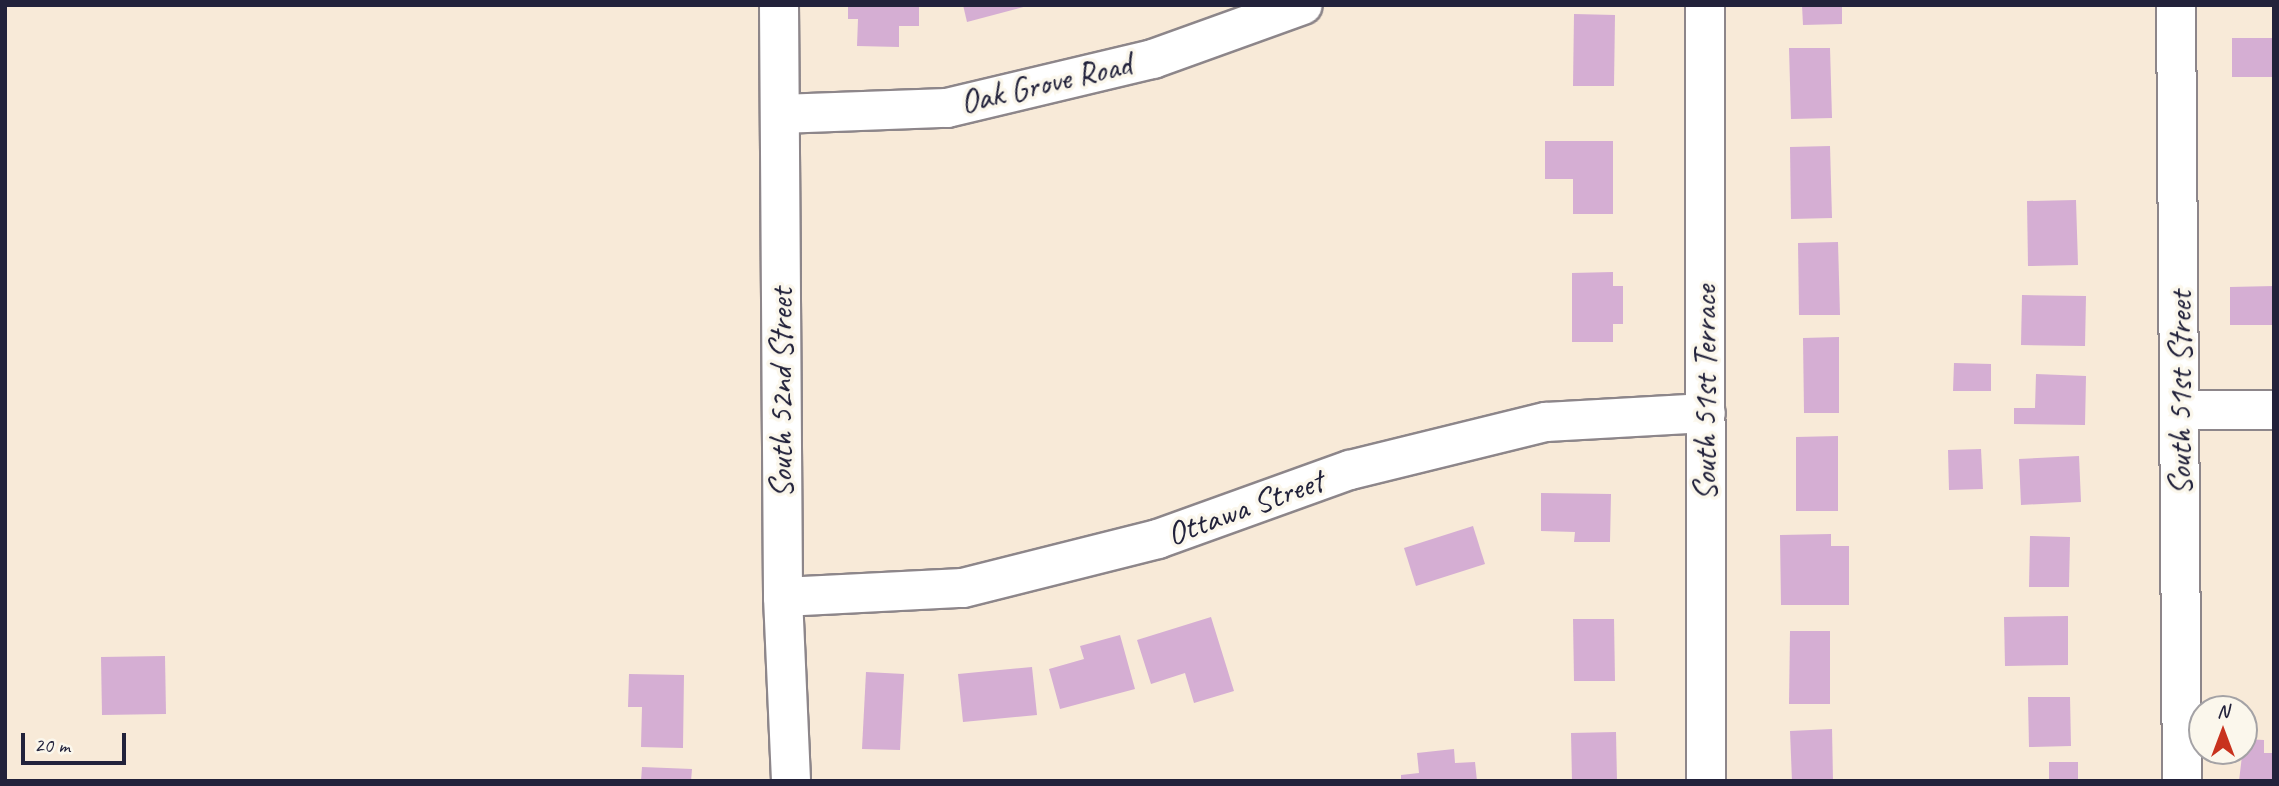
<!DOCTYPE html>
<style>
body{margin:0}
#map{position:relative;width:2279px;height:786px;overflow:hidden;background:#f8ead8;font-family:Caveat,sans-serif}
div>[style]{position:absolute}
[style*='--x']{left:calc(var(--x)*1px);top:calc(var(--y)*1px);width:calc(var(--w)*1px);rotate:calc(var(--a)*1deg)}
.building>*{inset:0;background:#d5aed3}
.roads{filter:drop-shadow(2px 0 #8d868a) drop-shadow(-2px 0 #8d868a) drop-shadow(0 2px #8d868a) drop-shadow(0 -2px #8d868a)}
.street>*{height:38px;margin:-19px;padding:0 19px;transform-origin:19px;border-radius:19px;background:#fff}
span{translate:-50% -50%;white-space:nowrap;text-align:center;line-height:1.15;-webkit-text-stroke:7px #fbf7ec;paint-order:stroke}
.street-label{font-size:33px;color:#22223b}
.frame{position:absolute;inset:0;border:7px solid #22223b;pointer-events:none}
.north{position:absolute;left:2188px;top:695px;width:70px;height:70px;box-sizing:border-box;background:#fbf7ec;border:2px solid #a4a2a5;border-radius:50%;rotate:0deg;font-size:19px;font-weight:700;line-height:28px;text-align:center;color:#22223b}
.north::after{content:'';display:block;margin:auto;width:24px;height:32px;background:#c8321e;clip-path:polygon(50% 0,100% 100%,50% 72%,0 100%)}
.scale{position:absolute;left:21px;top:733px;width:105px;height:32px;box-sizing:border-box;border:4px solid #22223b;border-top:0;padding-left:9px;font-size:21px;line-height:24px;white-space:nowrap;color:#22223b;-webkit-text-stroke:5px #fbf7ec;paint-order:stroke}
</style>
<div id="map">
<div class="building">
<i style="clip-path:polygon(848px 5px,919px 5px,919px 26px,899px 26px,899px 47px,857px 46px,858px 19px,848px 19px)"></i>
<i style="clip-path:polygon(963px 5px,1027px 5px,1027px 6px,967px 22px)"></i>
<i style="clip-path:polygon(1802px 5px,1842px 5px,1842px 24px,1803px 25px)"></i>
<i style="clip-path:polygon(1574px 14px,1615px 15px,1614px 86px,1573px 86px)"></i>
<i style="clip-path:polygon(2232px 38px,2274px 38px,2274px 77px,2232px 77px)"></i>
<i style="clip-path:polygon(1789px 48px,1830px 48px,1832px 118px,1791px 119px)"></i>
<i style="clip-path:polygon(1545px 141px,1613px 141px,1613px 214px,1573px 214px,1573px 179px,1545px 179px)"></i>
<i style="clip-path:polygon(1830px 146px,1832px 218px,1791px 219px,1790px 147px)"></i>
<i style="clip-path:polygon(2076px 200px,2078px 265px,2028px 266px,2027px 201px)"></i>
<i style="clip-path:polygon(1838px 242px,1840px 315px,1799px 315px,1798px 243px)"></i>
<i style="clip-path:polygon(1613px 272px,1613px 286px,1623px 286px,1623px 324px,1613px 324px,1613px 342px,1572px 342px,1572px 273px)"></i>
<i style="clip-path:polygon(2274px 286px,2274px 325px,2230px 325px,2230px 287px)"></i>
<i style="clip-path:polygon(2022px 295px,2086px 296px,2085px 346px,2021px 345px)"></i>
<i style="clip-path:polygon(1839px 337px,1839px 413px,1804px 413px,1803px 338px)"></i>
<i style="clip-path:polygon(1954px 363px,1991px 364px,1991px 391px,1953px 391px)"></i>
<i style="clip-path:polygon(2036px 374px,2086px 376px,2085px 425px,2014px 424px,2014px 408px,2035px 408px)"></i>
<i style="clip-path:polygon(1838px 436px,1838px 511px,1796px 511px,1796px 437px)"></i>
<i style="clip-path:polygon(1981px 449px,1983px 489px,1949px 490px,1948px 450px)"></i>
<i style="clip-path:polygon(2079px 456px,2081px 502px,2021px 505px,2019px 459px)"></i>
<i style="clip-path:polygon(1541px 493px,1611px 494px,1610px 542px,1574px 542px,1575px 532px,1541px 531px)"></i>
<i style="clip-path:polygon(1473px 526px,1485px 564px,1416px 586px,1404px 548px)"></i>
<i style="clip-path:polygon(1831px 534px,1831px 546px,1849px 546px,1849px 605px,1781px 605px,1780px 535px)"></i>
<i style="clip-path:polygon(2030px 536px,2070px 537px,2069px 587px,2029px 587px)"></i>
<i style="clip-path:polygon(2068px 616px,2068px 665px,2005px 666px,2004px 617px)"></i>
<i style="clip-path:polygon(1211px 617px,1234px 691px,1194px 703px,1185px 673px,1151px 684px,1137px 640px)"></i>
<i style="clip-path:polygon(1573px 619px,1614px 619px,1615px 681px,1574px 681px)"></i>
<i style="clip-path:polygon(1790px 631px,1830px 631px,1830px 704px,1789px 704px)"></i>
<i style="clip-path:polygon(1120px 635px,1135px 689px,1060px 709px,1049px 669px,1084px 659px,1080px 646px)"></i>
<i style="clip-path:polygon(165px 656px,166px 714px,102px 715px,101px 657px)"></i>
<i style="clip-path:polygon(1032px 667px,1037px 715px,963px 722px,958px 674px)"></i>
<i style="clip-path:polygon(866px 672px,904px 674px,900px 750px,862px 749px)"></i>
<i style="clip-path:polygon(629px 674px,684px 675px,683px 748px,641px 747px,642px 707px,628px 707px)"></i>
<i style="clip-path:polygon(2028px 697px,2070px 697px,2071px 746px,2029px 747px)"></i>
<i style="clip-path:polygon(1832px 729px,1833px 781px,1792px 781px,1790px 731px)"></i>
<i style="clip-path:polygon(1616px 732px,1617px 781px,1572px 781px,1571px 733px)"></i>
<i style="clip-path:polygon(2244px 739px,2264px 740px,2264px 753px,2274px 753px,2274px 781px,2239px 781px)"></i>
<i style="clip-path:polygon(1454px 749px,1455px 763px,1475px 762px,1477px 781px,1401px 781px,1401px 775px,1419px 773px,1417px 753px)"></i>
<i style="clip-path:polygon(2049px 762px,2078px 762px,2078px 781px,2049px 781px)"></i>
<i style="clip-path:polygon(642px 767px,692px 769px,691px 781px,641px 781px)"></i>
</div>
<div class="roads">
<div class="street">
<i style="--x:779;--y:5;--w:592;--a:89.61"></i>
<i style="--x:783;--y:597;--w:184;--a:87.5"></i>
<i style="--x:1705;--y:5;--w:776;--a:89.93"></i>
<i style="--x:2176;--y:5;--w:776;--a:89.56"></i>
<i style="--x:780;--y:114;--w:167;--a:-2.1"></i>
<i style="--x:947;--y:108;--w:212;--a:-13.4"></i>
<i style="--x:1153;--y:59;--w:159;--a:-19.8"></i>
<i style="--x:2182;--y:410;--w:92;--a:0"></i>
<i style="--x:783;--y:597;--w:180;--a:-2.9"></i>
<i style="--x:963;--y:588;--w:201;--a:-14.1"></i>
<i style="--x:1158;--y:539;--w:204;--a:-19.8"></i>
<i style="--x:1350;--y:470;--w:202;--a:-13.8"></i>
<i style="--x:1546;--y:422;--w:160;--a:-3.2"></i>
</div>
</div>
<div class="street-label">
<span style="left:1046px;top:84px;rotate:-13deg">Oak Grove Road</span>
<span style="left:782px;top:393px;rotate:-90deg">South 52nd Street</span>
<span style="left:1706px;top:393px;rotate:-90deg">South 51st Terrace</span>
<span style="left:2181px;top:393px;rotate:-90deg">South 51st Street</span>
<span style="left:1245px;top:508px;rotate:-20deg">Ottawa Street</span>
</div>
<div class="frame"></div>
<div class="north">N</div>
<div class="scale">20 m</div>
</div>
